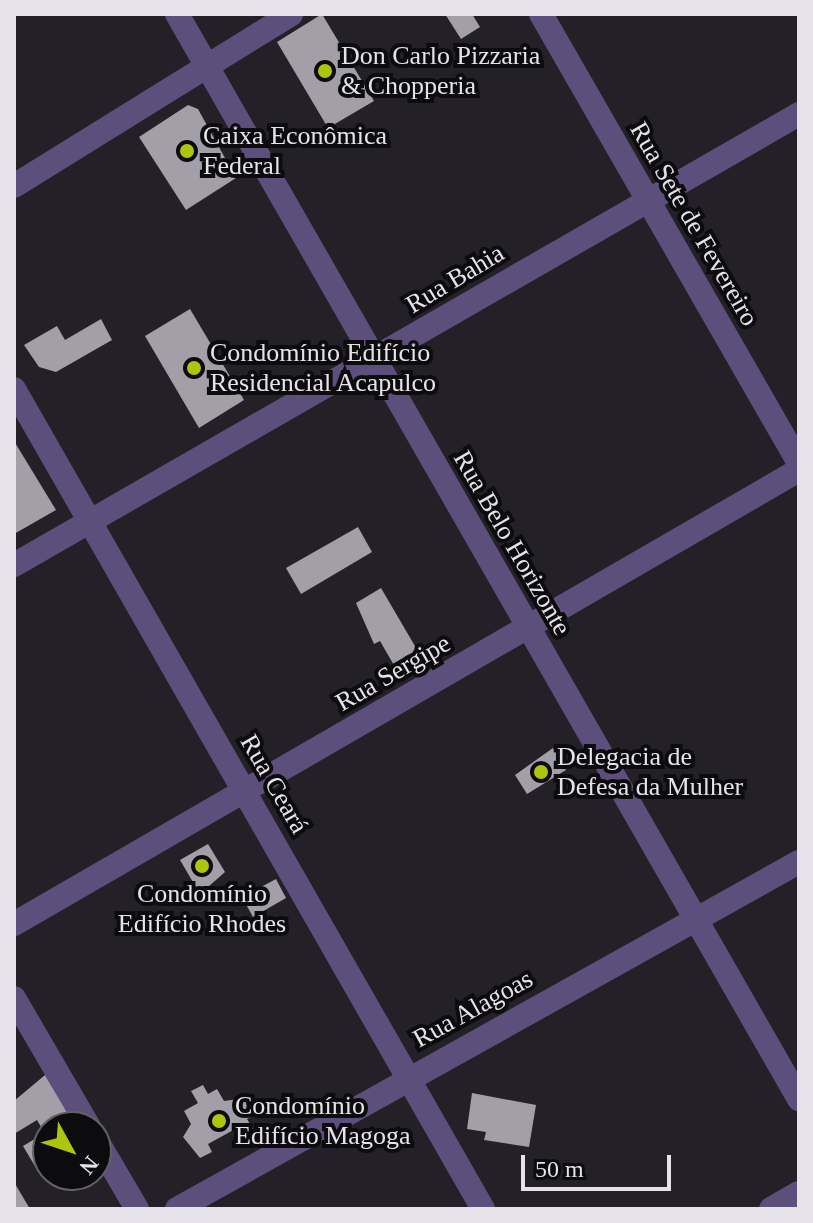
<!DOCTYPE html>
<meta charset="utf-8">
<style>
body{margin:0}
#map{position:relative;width:813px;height:1223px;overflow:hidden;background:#232028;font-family:Georgia,serif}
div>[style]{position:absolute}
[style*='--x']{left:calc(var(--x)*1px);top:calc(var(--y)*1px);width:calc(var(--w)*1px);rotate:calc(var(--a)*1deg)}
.building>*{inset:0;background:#a29fa9}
.minor>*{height:24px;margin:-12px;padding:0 12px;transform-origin:12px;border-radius:12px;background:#5d4f7c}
.dots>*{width:22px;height:22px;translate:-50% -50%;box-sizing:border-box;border:4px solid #0c0b0e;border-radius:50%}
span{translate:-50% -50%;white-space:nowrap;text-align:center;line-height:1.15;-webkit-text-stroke:8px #0c0b0e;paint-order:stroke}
.poi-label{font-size:26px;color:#e5e3e9}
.left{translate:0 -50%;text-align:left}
.street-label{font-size:26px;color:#e5e3e9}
.frame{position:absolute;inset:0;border:16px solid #e5e3e9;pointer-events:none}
.north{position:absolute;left:32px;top:1111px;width:80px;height:80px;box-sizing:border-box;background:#0c0b0e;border:2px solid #636166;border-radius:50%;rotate:130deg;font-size:22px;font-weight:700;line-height:32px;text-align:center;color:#e5e3e9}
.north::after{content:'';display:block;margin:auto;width:28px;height:36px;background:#adc60d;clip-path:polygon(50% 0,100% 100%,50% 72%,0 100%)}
.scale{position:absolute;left:521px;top:1155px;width:150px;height:36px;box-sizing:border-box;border:4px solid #e5e3e9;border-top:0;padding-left:10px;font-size:24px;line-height:28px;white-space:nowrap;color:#e5e3e9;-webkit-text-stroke:6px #0c0b0e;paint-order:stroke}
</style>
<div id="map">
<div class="building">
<i style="clip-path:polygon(322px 14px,374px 101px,328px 128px,277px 42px)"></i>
<i style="clip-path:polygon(445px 14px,472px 14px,480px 27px,461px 39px)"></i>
<i style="clip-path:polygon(188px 105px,198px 109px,236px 178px,186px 210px,139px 137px)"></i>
<i style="clip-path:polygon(190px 309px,244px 400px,199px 428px,145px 336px)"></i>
<i style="clip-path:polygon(101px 319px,112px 340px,56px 372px,39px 367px,24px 345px,57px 326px,65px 340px)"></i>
<i style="clip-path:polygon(14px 441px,56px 510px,14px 534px)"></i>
<i style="clip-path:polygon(358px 527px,372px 552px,301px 594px,286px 568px)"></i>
<i style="clip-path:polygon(381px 588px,419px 653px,395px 667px,380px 641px,374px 644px,356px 603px)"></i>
<i style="clip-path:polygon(553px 748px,566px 770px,527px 794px,515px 775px)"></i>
<i style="clip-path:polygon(208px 844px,225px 872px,200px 894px,180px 860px)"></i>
<i style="clip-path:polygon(276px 879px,286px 898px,253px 917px,242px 897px)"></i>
<i style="clip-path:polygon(45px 1075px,70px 1116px,44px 1132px,37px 1120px,14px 1134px,14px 1101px)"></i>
<i style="clip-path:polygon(203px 1085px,208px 1094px,217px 1089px,224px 1101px,245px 1098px,254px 1115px,247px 1119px,253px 1129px,241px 1136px,237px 1128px,208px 1144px,212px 1152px,200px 1158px,183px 1137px,191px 1124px,184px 1111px,198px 1103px,191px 1091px)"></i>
<i style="clip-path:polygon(472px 1093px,536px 1105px,529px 1147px,484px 1140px,486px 1132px,467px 1129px)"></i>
<i style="clip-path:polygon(48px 1131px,48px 1167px,39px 1173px,23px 1146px)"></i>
<i style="clip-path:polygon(14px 1182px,30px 1209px,14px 1209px)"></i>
</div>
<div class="minor">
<i style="--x:177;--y:14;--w:1251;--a:60.18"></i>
<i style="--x:541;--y:14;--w:518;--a:60.12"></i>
<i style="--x:14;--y:186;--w:326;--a:-31.8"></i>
<i style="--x:14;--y:389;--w:945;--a:60.23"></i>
<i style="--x:14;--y:565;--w:905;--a:-29.88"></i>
<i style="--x:14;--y:924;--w:907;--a:-30.04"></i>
<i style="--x:14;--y:998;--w:149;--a:59.8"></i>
<i style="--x:96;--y:1139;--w:81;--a:59.6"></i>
<i style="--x:177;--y:1209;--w:712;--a:-29.16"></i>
<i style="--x:771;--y:1209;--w:32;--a:-30"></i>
</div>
<div class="dots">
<i style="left:325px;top:71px;background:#adc60d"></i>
<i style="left:187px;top:151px;background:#adc60d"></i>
<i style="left:194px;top:368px;background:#adc60d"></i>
<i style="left:541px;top:772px;background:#adc60d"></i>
<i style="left:202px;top:866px;background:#adc60d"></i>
<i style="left:219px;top:1121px;background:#adc60d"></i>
</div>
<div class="poi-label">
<span class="left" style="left:341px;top:71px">Don Carlo Pizzaria<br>&amp; Chopperia</span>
<span class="left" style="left:203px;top:151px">Caixa Econômica<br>Federal</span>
<span class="left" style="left:210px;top:368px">Condomínio Edifício<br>Residencial Acapulco</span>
<span class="left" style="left:557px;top:772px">Delegacia de<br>Defesa da Mulher</span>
<span style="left:202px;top:909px">Condomínio<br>Edifício Rhodes</span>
<span class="left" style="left:235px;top:1121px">Condomínio<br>Edifício Magoga</span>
</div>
<div class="street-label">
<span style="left:694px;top:224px;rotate:60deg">Rua Sete de Fevereiro</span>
<span style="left:455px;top:279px;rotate:-31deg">Rua Bahia</span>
<span style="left:512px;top:543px;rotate:60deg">Rua Belo Horizonte</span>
<span style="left:393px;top:673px;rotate:-30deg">Rua Sergipe</span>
<span style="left:274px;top:784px;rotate:60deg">Rua Ceará</span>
<span style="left:473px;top:1009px;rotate:-29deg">Rua Alagoas</span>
</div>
<div class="frame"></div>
<div class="north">N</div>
<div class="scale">50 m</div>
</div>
